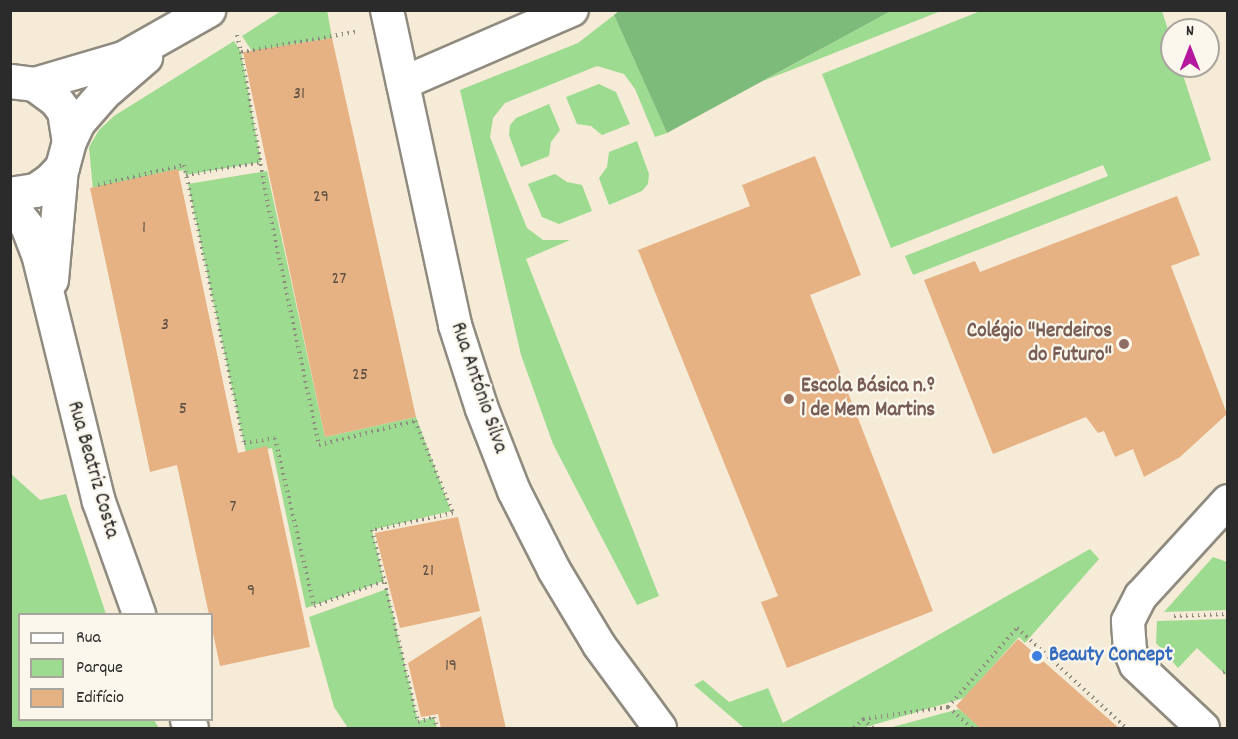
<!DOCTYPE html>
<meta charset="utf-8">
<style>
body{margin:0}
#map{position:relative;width:1238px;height:739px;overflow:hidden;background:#f6ebd6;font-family:Dekko,sans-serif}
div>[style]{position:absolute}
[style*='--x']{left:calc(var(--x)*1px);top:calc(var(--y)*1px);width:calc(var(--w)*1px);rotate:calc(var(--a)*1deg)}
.green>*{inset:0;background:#9cdb90}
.forest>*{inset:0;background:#7dbb7a}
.building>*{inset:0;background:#e6b284}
.path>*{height:4px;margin-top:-2px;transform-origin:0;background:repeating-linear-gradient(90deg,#908b80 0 1.5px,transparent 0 6px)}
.roads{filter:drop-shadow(2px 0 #908b80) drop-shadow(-2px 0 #908b80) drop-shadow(0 2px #908b80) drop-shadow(0 -2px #908b80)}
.street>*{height:32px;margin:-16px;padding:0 16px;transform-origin:16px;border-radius:16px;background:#fff}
.secondary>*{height:33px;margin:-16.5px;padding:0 16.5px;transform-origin:16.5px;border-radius:16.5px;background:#fff}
.dots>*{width:16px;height:16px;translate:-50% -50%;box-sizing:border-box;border:3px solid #fbf7ec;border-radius:50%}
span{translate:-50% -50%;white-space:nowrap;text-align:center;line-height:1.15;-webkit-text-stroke:4.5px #fbf7ec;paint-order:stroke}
.number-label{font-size:18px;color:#5a4d41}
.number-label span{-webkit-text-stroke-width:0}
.education-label{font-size:21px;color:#785e54;font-weight:700}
.right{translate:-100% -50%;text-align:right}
.left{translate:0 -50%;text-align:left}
.street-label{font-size:21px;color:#2b2b2b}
.shop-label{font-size:21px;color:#366cbe;font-weight:700}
.frame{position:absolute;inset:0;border:12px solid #2b2b2b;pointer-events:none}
.legend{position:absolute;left:18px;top:613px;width:195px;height:108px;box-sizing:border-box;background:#fbf7ec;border:2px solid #a8a59f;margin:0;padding:8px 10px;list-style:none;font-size:18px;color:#2b2b2b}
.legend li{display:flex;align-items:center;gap:12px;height:30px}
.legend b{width:30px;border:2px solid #a8a59f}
.north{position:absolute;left:1160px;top:18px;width:60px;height:60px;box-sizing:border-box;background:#fbf7ec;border:2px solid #a8a59f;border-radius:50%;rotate:0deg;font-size:16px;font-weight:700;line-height:24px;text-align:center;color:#2b2b2b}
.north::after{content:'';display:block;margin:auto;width:21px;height:27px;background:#b5179e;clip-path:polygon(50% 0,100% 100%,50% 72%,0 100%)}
</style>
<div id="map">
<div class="green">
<i style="clip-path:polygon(327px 10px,332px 38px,252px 51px,242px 36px,281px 11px)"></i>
<i style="clip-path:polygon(983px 10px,1162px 11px,1172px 42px,1172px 66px,1180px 66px,1211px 160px,913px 275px,905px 256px,1108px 176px,1103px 165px,891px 248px,822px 74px)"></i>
<i style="clip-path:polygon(891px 11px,941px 11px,763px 81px)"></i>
<i style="clip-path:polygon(614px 15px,667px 133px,655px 137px,635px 89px,624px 74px,597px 66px,505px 103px,493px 118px,490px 137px,527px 228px,543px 240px,570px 240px,526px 259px,659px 596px,637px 605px,553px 444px,521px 355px,460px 90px,578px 43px)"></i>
<i style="clip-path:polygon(234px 41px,241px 52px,261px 162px,186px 175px,184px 170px,93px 190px,89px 147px,99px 130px,114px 116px)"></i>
<i style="clip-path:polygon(599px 84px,616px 92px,630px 124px,602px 135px,591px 126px,577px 124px,566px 97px)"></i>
<i style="clip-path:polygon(549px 104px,560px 130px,551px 142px,549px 156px,521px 167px,509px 135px,510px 125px,516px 118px)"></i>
<i style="clip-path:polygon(637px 141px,649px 174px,648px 184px,642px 191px,609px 205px,599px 178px,607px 167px,609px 152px)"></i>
<i style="clip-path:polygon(267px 171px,325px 437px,416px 417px,451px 511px,372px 530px,384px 581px,306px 608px,272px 448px,246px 453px,188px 184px)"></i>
<i style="clip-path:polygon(555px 174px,567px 182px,582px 185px,592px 211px,559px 224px,542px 217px,528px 184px)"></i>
<i style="clip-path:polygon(10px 473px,40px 500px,66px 494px,106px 614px,20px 614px,20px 720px,154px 720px,159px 728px,11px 728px)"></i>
<i style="clip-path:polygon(1090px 549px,1099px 559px,1025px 643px,1019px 637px,964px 698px,863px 728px,744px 728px,694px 685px,703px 680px,729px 702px,768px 688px,783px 723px)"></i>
<i style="clip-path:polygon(1213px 557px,1227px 562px,1227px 610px,1164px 612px)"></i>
<i style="clip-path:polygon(387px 589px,418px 721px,434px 717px,437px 728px,348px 728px,334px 707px,309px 617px)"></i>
<i style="clip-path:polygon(1227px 619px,1227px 676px,1197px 648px,1178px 668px,1156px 643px,1157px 621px)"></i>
<i style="clip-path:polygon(959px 709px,981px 728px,889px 728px)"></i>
</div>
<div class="forest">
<i style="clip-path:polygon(620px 10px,891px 10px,891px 11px,667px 133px,614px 15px)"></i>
</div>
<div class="building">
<i style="clip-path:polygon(332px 38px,416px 417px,325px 437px,243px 52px)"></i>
<i style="clip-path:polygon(815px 156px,861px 275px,810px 295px,933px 611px,787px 668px,761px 602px,778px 596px,638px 250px,750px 206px,742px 185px)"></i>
<i style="clip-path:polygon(178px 169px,238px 453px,267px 446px,310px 647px,220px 666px,177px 465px,150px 472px,90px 188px)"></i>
<i style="clip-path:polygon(1177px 196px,1200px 255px,1171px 266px,1227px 414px,1180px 457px,1144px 477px,1133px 449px,1115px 457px,1104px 431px,1098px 433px,1086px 417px,993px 454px,924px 280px,975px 261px,980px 272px)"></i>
<i style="clip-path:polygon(458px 517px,480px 611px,400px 628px,375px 533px)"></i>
<i style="clip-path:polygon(481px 616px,506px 729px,441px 729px,438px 714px,421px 717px,408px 663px)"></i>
<i style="clip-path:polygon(1018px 639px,1120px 729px,981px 729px,956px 706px)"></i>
</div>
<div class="path">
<i style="--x:355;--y:32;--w:116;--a:170"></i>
<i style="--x:241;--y:52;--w:155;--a:80"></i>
<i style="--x:268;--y:205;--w:245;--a:78"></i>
<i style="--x:319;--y:445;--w:99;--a:-14"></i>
<i style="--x:415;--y:421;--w:100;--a:67.6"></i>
<i style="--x:453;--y:513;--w:83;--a:168.1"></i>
<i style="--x:372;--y:530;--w:197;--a:76.5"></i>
<i style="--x:418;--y:722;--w:17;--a:-17"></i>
<i style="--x:434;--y:717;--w:11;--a:75"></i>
<i style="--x:237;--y:35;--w:17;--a:77"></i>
<i style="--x:186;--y:175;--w:76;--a:-9.8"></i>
<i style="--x:98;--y:185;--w:88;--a:-13.1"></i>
<i style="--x:184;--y:165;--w:284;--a:77.8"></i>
<i style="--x:244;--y:443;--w:31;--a:-9"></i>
<i style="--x:275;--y:438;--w:172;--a:76.9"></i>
<i style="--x:314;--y:606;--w:74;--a:-19.7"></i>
<i style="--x:1174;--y:616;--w:54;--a:-2.1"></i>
<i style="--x:1223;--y:672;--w:5;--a:-11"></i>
<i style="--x:863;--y:719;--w:86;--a:-8"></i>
<i style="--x:854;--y:728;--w:13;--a:-45"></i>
<i style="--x:863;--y:719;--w:13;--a:42"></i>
<i style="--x:972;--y:728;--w:32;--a:-139"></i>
<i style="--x:948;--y:707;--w:105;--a:-48.9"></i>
<i style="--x:1017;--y:628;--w:148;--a:42.5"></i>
</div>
<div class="roads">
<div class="street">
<i style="--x:387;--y:10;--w:322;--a:77.8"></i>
<i style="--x:455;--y:325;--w:88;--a:72.2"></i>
<i style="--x:482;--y:409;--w:88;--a:68.7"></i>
<i style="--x:514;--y:491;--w:89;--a:63.1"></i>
<i style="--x:554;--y:570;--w:87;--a:59"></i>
<i style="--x:599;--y:645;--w:103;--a:53.7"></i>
<i style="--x:403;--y:83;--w:184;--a:-23.4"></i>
<i style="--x:10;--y:204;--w:28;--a:52"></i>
<i style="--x:27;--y:226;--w:30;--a:69"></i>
<i style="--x:38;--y:254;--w:255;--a:76.2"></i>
<i style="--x:99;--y:502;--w:119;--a:70.3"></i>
<i style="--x:52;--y:280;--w:113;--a:-84.9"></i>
<i style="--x:187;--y:720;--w:9;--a:58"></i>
<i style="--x:1203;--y:728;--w:92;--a:-136.8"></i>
<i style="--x:1136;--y:665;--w:15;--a:-113"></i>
<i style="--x:1130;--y:651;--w:30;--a:-94"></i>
<i style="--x:1128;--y:621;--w:28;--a:-63"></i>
<i style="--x:1141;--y:596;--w:129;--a:-47.5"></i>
</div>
<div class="secondary">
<i style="--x:10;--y:81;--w:24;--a:7"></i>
<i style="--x:34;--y:84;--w:26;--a:36"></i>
<i style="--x:55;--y:99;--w:15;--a:53"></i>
<i style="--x:64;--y:111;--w:30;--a:81"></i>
<i style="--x:69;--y:141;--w:27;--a:105"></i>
<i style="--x:62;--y:167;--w:18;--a:133"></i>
<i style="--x:50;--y:180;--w:18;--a:146"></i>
<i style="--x:35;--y:190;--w:25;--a:171"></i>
<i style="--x:34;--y:84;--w:93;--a:-16.3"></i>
<i style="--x:123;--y:58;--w:98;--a:-29.5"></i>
<i style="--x:69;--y:141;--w:21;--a:-65"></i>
<i style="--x:78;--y:122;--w:37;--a:-49"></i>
<i style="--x:102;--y:94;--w:57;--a:-40.7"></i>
</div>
</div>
<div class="dots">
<i style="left:1124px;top:344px;background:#8d6e63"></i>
<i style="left:789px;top:399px;background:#8d6e63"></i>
<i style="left:1037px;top:656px;background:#3f7fe0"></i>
</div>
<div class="number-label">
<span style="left:299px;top:95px">31</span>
<span style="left:321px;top:198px">29</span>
<span style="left:144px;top:229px">1</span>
<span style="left:339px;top:280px">27</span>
<span style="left:165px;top:326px">3</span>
<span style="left:360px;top:376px">25</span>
<span style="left:183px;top:410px">5</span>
<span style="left:233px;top:508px">7</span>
<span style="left:428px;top:572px">21</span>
<span style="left:251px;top:592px">9</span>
<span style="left:451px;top:667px">19</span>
</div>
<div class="education-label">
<span class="right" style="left:1112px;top:344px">Colégio "Herdeiros<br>do Futuro"</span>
<span class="left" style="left:801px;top:399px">Escola Básica n.º<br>1 de Mem Martins</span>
</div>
<div class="street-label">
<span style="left:478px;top:388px;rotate:71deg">Rua António Silva</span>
<span style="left:92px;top:470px;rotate:74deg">Rua Beatriz Costa</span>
</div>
<div class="shop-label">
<span class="left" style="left:1049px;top:656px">Beauty Concept</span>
</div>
<div class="frame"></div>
<ul class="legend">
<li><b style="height:8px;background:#fff"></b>Rua</li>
<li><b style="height:16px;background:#9cdb90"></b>Parque</li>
<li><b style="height:16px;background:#e6b284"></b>Edifício</li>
</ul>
<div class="north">N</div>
</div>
